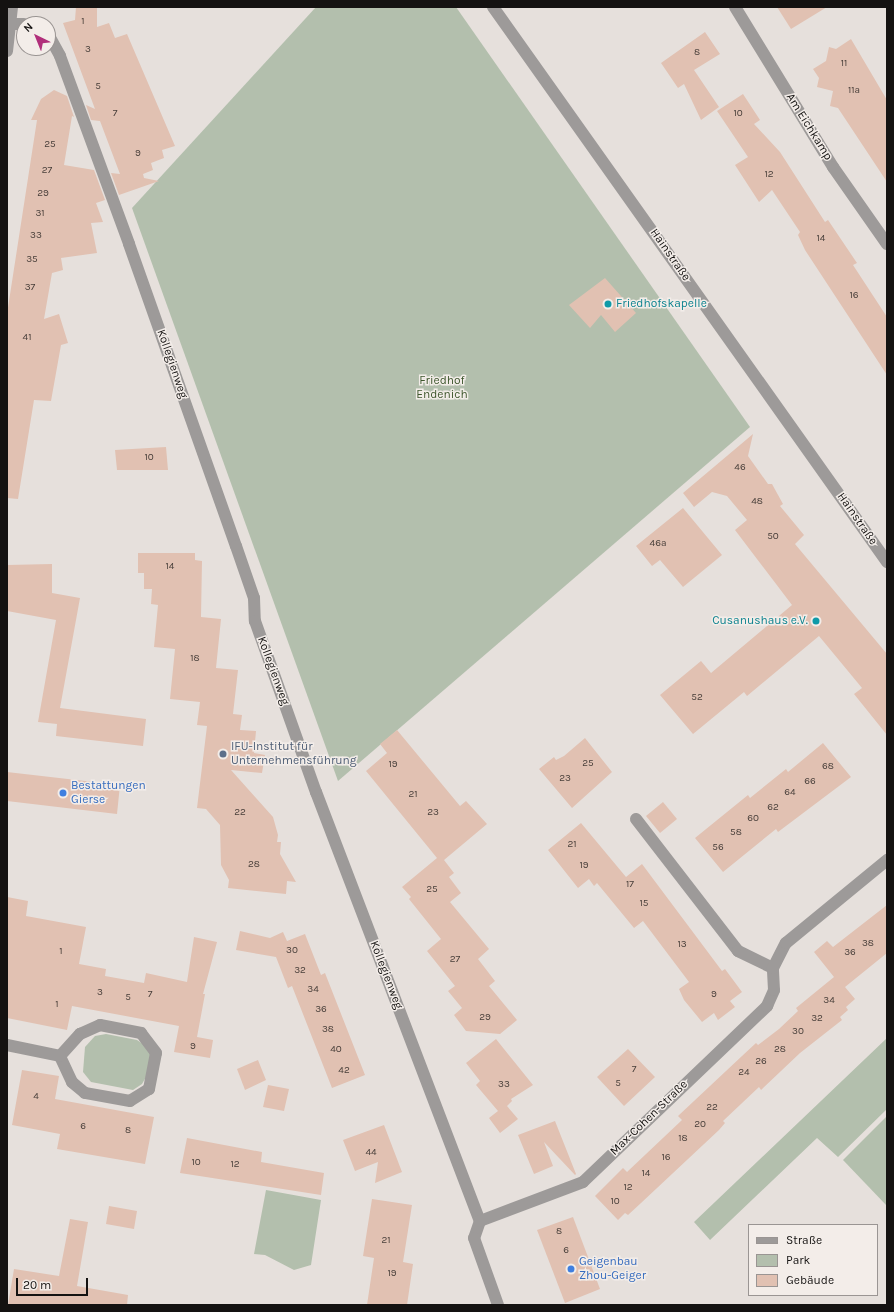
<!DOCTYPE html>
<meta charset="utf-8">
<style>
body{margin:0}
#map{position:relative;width:894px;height:1312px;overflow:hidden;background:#e6e0dc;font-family:Karla,sans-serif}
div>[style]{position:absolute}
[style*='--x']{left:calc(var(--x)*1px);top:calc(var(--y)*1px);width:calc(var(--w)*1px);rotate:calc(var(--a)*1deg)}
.green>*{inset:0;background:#b3bfad}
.building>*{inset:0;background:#e1c1b2}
.minor>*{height:12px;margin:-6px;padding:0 6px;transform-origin:6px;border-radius:6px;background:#9d9a99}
.dots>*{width:11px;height:11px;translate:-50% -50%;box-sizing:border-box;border:2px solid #f3ede9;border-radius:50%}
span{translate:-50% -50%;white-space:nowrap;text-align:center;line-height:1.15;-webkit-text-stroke:3px #f3ede9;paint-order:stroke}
.number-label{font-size:10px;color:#473e39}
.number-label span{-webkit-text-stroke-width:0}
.street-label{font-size:12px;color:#141211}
.culture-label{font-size:12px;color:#0d838f}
.left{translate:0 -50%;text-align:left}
.right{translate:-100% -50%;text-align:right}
.park-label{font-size:12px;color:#3d562c}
.service-label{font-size:12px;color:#4e5e75}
.shop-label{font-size:12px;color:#366cbe}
.frame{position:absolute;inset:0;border:8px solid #141211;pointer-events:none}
.legend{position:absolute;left:748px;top:1224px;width:130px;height:72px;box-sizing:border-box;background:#f3ede9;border:1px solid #9a9593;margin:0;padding:5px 7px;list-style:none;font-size:12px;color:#141211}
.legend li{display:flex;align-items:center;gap:8px;height:20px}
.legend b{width:20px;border:1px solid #9a9593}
.north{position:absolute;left:16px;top:16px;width:40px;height:40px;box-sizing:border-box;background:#f3ede9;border:1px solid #9a9593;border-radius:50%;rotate:317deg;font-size:11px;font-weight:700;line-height:16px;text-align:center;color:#141211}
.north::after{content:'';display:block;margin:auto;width:14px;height:18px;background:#b12f7b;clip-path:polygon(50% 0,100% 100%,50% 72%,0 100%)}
.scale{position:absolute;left:16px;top:1278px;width:72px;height:18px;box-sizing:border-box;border:2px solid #141211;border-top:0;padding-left:5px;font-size:12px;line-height:14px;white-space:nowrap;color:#141211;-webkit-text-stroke:3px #f3ede9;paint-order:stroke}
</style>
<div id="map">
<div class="green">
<i style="clip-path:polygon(316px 7px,456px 7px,750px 427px,338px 781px,132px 208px)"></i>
<i style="clip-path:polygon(106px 1034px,137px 1040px,146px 1046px,151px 1054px,146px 1077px,142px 1084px,133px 1090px,91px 1082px,83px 1072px,85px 1047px,95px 1036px)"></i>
<i style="clip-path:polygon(887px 1038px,887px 1109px,838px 1157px,817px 1138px,710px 1240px,694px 1222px)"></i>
<i style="clip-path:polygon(887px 1116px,887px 1206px,843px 1160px)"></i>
<i style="clip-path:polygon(266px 1190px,321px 1200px,311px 1265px,294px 1270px,265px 1255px,254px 1254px)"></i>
</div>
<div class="building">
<i style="clip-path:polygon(76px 7px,97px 7px,97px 27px,109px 23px,115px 38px,127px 34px,175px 146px,162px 150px,164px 158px,151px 163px,153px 170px,143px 174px,144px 178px,159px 181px,119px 195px,111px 173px,120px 174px,100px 121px,91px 120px,86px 105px,95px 109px,63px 23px,75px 20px)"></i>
<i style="clip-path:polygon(777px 7px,827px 7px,791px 29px)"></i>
<i style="clip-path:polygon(705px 32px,720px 54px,694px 70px,719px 107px,701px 120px,684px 84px,678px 88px,661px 63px)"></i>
<i style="clip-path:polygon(851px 39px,887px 100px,887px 182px,838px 108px,830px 106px,833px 91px,817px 87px,819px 78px,813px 69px,826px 61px,829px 47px,836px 49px)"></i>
<i style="clip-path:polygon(54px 90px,67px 96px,74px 117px,72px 116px,64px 165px,94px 170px,105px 200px,96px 203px,103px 222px,91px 223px,97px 253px,61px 258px,63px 270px,52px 273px,44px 319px,59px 314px,68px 343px,61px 345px,51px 401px,34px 400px,18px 499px,7px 498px,7px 314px,37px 120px,31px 120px,41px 99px)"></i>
<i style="clip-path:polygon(743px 94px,760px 120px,754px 124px,780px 152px,825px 222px,828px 220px,857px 263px,853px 265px,887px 317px,887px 375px,805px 250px,798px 235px,800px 232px,772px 190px,759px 202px,735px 165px,748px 157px,717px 111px)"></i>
<i style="clip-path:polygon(605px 278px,636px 313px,615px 332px,601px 315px,590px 328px,569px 305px)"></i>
<i style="clip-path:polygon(753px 434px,748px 456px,768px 484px,772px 484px,783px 504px,780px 506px,804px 535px,795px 544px,887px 654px,887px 735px,854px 694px,862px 688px,819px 636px,747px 696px,744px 692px,693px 734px,660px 695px,701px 661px,711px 673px,792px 605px,735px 530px,747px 520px,727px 496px,712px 492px,694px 507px,683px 493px)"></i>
<i style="clip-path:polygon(166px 447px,168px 470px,117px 470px,115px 450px)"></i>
<i style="clip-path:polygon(683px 508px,722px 555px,683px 587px,660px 560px,652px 566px,636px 546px)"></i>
<i style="clip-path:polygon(138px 553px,195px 553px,195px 560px,202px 561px,201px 617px,221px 619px,216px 668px,238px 670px,233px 714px,242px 715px,240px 730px,256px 731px,254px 753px,265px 755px,262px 773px,231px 770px,273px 817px,278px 835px,277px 842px,281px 842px,280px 854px,296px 882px,287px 881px,286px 894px,228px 888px,229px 880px,221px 865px,220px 825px,206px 809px,197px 808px,207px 726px,197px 725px,200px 702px,170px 699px,175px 649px,154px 647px,158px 605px,151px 604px,152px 589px,144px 589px,144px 573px,138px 573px)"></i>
<i style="clip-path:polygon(52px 564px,52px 593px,80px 598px,60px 708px,146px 719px,143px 746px,56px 736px,57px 724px,38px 722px,56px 620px,7px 611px,7px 565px)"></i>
<i style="clip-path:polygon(397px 730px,460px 806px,466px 801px,487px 824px,444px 860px,454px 873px,449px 877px,461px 893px,450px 902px,489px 949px,478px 959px,495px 981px,489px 986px,517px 1020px,500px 1034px,466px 1031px,454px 1015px,462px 1008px,448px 991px,455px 986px,427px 951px,441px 939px,409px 899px,411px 897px,402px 887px,437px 858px,366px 771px,387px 753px,380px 744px)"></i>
<i style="clip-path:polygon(585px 738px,612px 772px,572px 808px,539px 769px,554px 757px,556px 760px,564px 756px)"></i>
<i style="clip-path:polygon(823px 743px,851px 777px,778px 832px,776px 829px,723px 872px,695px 838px,748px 795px,750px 798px,786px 769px,788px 772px)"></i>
<i style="clip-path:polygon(7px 772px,120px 785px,117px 814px,7px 801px)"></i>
<i style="clip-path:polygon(663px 802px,677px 819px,660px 833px,646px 816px)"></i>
<i style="clip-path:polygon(581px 823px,626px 877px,642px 864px,722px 971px,725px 969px,742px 992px,730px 1001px,735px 1007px,718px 1020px,714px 1013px,702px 1022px,684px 1000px,679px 989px,689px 982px,643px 921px,634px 928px,597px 883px,594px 886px,589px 879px,578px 888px,548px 850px)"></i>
<i style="clip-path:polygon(7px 897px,28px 901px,26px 916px,86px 927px,79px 964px,106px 969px,105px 976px,144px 983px,146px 973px,187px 982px,194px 937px,217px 942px,203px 994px,205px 994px,197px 1037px,213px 1040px,210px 1058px,174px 1052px,179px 1026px,72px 1006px,67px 1030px,7px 1018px)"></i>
<i style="clip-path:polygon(887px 905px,887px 953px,845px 987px,855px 999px,846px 1007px,848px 1010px,840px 1017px,842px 1020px,800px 1053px,761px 1090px,759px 1087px,723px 1121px,725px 1123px,719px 1130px,641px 1203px,628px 1215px,625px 1213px,618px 1220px,595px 1196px,623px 1168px,627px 1172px,682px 1120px,678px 1116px,742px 1056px,756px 1043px,758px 1045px,779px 1029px,798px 1011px,796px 1008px,834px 977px,814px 952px,827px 941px,833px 947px)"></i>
<i style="clip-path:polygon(240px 931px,270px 938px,283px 932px,287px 941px,305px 934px,321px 975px,325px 973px,365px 1075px,332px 1088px,292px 986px,288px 988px,276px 957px,236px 950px)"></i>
<i style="clip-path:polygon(496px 1039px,533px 1085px,511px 1099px,512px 1101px,507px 1106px,518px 1119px,500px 1133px,489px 1118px,498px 1111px,476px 1085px,480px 1081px,466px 1063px)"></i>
<i style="clip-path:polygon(628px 1049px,655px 1077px,624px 1106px,597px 1077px)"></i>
<i style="clip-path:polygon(258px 1060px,266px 1080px,245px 1090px,237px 1069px)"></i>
<i style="clip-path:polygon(22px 1070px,59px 1076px,55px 1099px,154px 1117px,145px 1164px,57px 1149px,60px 1134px,12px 1125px)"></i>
<i style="clip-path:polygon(268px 1085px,289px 1089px,284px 1111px,263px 1107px)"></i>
<i style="clip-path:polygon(555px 1121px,576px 1174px,575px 1175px,544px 1142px,553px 1166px,534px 1174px,518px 1135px)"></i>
<i style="clip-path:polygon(384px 1125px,402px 1172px,375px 1183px,378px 1162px,355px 1171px,343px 1140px)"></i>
<i style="clip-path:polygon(187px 1138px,262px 1152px,261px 1162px,324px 1173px,321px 1195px,180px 1173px)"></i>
<i style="clip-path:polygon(372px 1199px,412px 1205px,403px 1262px,413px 1264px,407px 1305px,367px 1305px,374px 1258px,363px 1256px)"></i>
<i style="clip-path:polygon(109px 1206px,137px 1211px,134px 1229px,106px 1224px)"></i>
<i style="clip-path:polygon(573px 1217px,600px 1289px,565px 1303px,537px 1230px)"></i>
<i style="clip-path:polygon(70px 1219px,88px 1222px,77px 1286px,128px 1295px,127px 1305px,8px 1305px,14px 1269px,59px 1276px)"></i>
</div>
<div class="minor">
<i style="--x:493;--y:7;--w:681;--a:54.63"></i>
<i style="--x:735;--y:7;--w:188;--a:58.5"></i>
<i style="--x:833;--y:167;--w:94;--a:55"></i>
<i style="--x:11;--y:24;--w:13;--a:0"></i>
<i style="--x:48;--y:34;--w:25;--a:61"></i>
<i style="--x:60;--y:56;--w:200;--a:69.8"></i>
<i style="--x:129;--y:244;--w:320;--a:70.5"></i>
<i style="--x:236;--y:546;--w:55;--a:70.9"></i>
<i style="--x:254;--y:598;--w:23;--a:88"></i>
<i style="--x:255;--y:621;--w:182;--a:70.4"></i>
<i style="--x:316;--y:792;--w:459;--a:69.1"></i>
<i style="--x:480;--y:1221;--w:18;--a:109"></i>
<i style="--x:474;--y:1238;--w:71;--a:70.3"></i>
<i style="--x:7;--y:51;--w:44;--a:-83.5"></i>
<i style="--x:636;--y:819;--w:167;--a:52.3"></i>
<i style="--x:738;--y:951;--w:39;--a:26"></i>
<i style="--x:100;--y:1025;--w:42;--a:11"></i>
<i style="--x:141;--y:1033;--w:25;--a:53"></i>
<i style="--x:156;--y:1053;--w:37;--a:101"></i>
<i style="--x:149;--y:1089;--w:22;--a:148"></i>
<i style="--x:130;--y:1101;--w:46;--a:-169.9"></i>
<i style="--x:85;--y:1093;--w:17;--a:-140"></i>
<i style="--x:72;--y:1082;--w:29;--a:-115"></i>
<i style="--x:60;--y:1056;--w:30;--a:-48"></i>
<i style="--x:80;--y:1034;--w:22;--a:-24"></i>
<i style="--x:7;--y:1045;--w:54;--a:11.7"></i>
<i style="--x:480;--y:1221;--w:110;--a:-20.7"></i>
<i style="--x:583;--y:1182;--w:255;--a:-43.7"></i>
<i style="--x:767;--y:1006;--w:17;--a:-66"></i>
<i style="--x:774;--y:990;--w:22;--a:-93"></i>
<i style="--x:773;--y:968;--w:28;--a:-63"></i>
<i style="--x:786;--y:943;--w:131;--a:-39.4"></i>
</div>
<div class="dots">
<i style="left:608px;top:304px;background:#0f9aa8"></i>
<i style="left:816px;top:621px;background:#0f9aa8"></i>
<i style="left:223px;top:754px;background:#5c6f8a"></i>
<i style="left:63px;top:793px;background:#3f7fe0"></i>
<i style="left:571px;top:1269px;background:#3f7fe0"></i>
</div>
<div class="number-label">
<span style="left:83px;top:22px">1</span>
<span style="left:88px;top:50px">3</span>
<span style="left:697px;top:53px">8</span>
<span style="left:844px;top:64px">11</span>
<span style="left:98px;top:87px">5</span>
<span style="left:854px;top:91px">11a</span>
<span style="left:115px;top:114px">7</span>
<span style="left:738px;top:114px">10</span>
<span style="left:50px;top:145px">25</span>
<span style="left:138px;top:154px">9</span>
<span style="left:47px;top:171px">27</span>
<span style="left:769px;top:175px">12</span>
<span style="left:43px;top:194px">29</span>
<span style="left:40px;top:214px">31</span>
<span style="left:36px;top:236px">33</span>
<span style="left:821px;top:239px">14</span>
<span style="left:32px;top:260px">35</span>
<span style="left:30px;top:288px">37</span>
<span style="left:854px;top:296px">16</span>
<span style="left:27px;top:338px">41</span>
<span style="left:149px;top:458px">10</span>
<span style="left:740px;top:468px">46</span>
<span style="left:757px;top:502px">48</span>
<span style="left:773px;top:537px">50</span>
<span style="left:658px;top:544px">46a</span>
<span style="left:170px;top:567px">14</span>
<span style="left:195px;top:659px">18</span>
<span style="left:697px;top:698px">52</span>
<span style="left:588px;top:764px">25</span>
<span style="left:393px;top:765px">19</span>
<span style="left:828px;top:767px">68</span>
<span style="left:565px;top:779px">23</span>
<span style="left:810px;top:782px">66</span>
<span style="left:790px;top:793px">64</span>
<span style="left:413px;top:795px">21</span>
<span style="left:773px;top:808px">62</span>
<span style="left:240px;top:813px">22</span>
<span style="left:433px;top:813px">23</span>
<span style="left:753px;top:819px">60</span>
<span style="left:736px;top:833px">58</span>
<span style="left:572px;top:845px">21</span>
<span style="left:718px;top:848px">56</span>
<span style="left:254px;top:865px">28</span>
<span style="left:584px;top:866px">19</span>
<span style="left:630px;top:885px">17</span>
<span style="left:432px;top:890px">25</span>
<span style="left:644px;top:904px">15</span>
<span style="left:868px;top:944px">38</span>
<span style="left:682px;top:945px">13</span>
<span style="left:292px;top:951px">30</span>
<span style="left:61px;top:952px">1</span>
<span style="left:850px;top:953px">36</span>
<span style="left:455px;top:960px">27</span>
<span style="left:300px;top:971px">32</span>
<span style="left:313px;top:990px">34</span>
<span style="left:100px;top:993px">3</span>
<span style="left:150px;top:995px">7</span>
<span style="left:714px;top:995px">9</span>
<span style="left:128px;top:998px">5</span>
<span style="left:829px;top:1001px">34</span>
<span style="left:57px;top:1005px">1</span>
<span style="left:321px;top:1010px">36</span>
<span style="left:485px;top:1018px">29</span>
<span style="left:817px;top:1019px">32</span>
<span style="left:328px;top:1030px">38</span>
<span style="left:798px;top:1032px">30</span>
<span style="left:193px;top:1047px">9</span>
<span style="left:336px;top:1050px">40</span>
<span style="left:780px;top:1050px">28</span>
<span style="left:761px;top:1062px">26</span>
<span style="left:634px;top:1070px">7</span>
<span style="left:344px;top:1071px">42</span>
<span style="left:744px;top:1073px">24</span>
<span style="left:618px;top:1084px">5</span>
<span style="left:504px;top:1085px">33</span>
<span style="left:36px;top:1097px">4</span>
<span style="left:712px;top:1108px">22</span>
<span style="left:700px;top:1125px">20</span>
<span style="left:83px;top:1127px">6</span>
<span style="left:128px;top:1131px">8</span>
<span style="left:683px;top:1139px">18</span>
<span style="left:371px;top:1153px">44</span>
<span style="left:666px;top:1158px">16</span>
<span style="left:196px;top:1163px">10</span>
<span style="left:235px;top:1165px">12</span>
<span style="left:646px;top:1174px">14</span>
<span style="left:628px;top:1188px">12</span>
<span style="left:615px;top:1202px">10</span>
<span style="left:559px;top:1232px">8</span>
<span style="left:386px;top:1241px">21</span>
<span style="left:566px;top:1251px">6</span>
<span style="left:392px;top:1274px">19</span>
</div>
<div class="street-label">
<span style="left:809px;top:127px;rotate:58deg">Am Eichkamp</span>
<span style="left:670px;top:255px;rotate:55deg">Hainstraße</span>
<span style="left:172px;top:364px;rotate:71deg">Kollegienweg</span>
<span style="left:857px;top:519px;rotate:55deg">Hainstraße</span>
<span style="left:273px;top:671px;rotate:70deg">Kollegienweg</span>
<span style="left:386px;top:975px;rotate:69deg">Kollegienweg</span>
<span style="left:649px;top:1118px;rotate:-44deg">Max-Cohen-Straße</span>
</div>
<div class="culture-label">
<span class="left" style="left:616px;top:304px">Friedhofskapelle</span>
<span class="right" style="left:808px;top:621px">Cusanushaus e.V.</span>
</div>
<div class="park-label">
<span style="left:442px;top:388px">Friedhof<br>Endenich</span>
</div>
<div class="service-label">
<span class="left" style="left:231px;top:754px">IFU-Institut für<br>Unternehmensführung</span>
</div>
<div class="shop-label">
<span class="left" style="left:71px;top:793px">Bestattungen<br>Gierse</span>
<span class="left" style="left:579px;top:1269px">Geigenbau<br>Zhou-Geiger</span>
</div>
<div class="frame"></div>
<ul class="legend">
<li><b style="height:5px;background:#9d9a99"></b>Straße</li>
<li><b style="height:11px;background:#b3bfad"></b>Park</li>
<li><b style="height:11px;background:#e1c1b2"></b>Gebäude</li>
</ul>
<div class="north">N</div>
<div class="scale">20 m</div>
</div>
